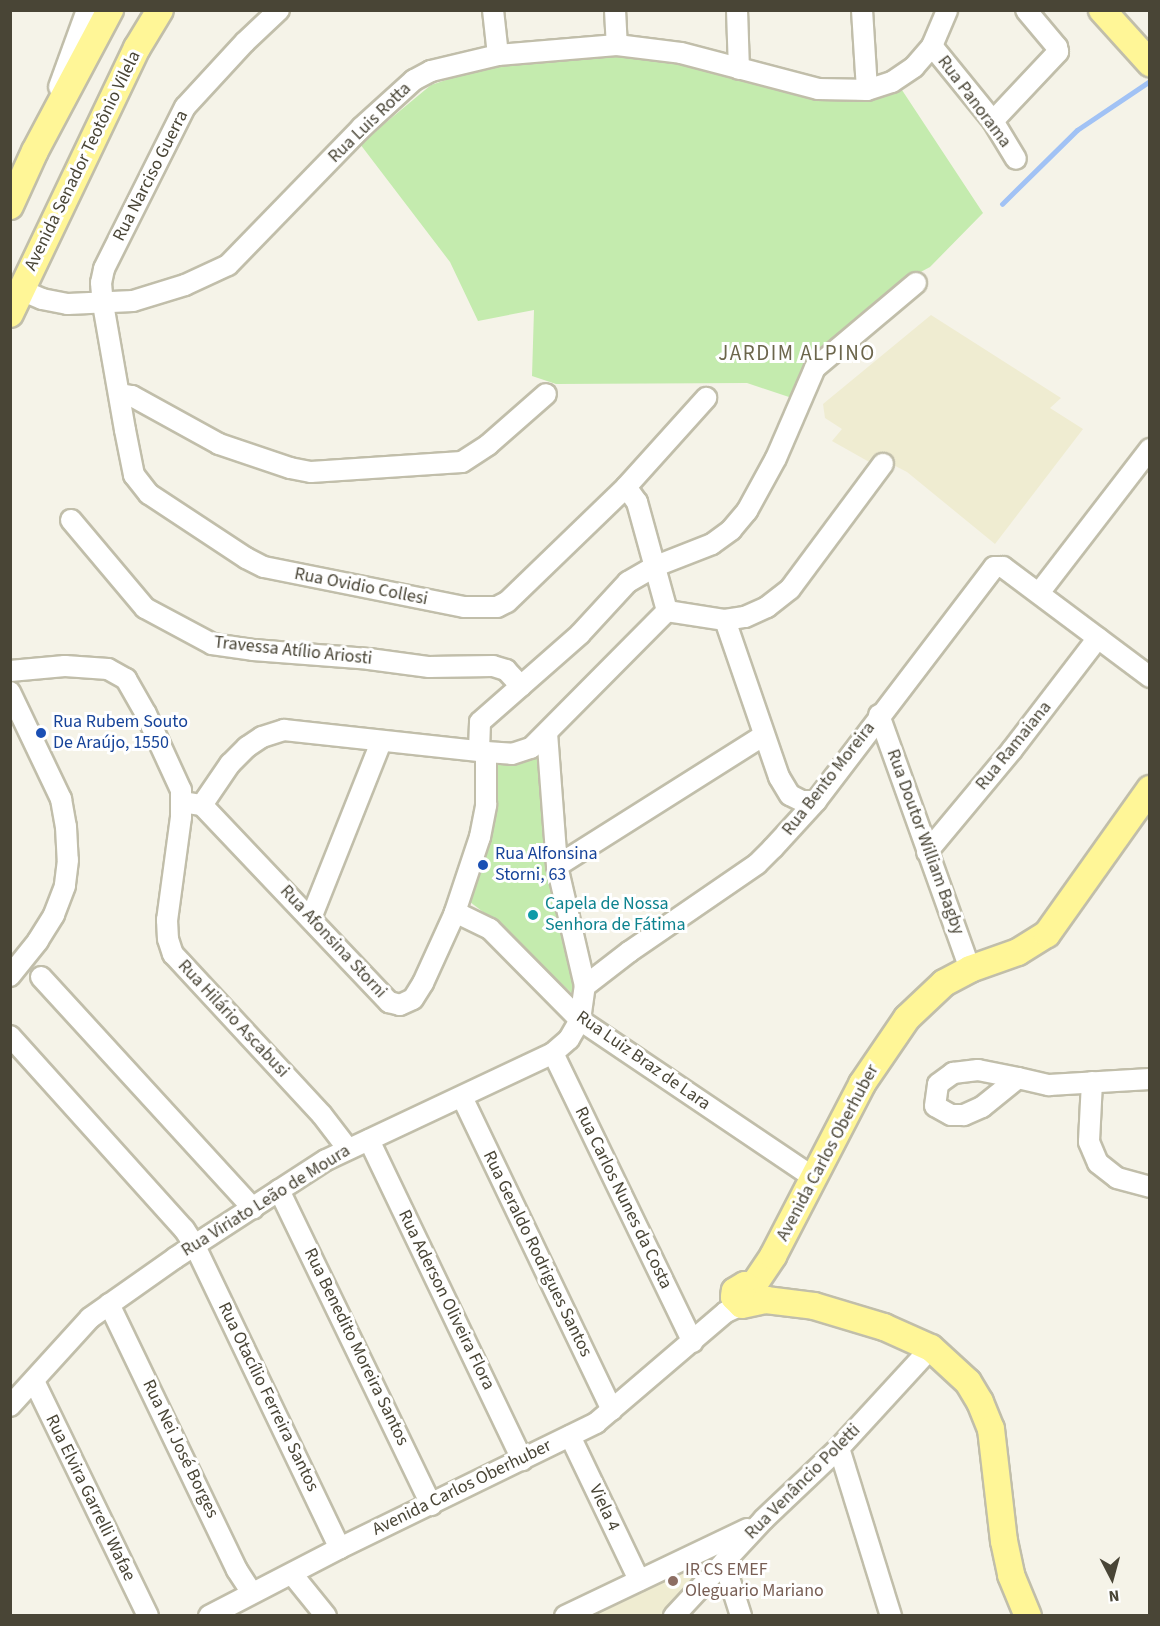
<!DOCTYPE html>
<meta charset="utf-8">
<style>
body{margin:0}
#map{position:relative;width:1160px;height:1626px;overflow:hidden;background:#f5f3e8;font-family:"Source Sans 3",sans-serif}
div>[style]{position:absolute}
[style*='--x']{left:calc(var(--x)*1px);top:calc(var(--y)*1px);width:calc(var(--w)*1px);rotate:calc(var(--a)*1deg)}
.education>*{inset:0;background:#efecd1}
.green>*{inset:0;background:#c4ebae}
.stream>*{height:4.5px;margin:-2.25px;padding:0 2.25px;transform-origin:2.25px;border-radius:2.25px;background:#a1c2f5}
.roads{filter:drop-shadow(2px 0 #c1beaa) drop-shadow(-2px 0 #c1beaa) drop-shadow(0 2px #c1beaa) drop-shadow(0 -2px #c1beaa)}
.minor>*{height:20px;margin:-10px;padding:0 10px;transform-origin:10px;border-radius:10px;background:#fff}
.major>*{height:26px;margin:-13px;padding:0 13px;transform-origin:13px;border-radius:13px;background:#fff697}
.dots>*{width:16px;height:16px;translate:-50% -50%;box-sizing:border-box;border:3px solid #fff;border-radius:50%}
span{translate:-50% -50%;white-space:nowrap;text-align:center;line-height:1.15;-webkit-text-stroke:6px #fff;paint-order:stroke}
.street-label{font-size:18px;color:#494536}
.transit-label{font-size:18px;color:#164399}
.left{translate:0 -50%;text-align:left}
.culture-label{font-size:18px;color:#0d838f}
.education-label{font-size:18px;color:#785e54}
.quarter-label{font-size:21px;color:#6c664c;letter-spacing:1.5px}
.frame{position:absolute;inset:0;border:12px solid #494536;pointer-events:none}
.north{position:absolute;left:1082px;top:1548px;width:60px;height:60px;-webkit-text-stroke:4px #fff;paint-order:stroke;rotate:174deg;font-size:16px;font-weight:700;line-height:24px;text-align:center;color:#494536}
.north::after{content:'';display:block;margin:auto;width:21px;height:27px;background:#494536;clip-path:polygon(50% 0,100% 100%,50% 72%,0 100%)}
</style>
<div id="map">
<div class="education">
<i style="clip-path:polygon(931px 315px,1061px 398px,1050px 408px,1083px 429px,995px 544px,907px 472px,878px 457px,871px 463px,832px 441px,842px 429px,825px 418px,823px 404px)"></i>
<i style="clip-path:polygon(725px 1547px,662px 1615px,582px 1615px)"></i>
</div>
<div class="green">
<i style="clip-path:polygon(619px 53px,669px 56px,818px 97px,900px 87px,983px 213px,930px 267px,900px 283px,840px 331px,792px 398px,747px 383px,556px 384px,532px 376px,534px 310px,478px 321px,450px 262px,360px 144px,431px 85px,497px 63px)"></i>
<i style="clip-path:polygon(544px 750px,578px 985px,577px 998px,491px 918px,470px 902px,489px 842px,495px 758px)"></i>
</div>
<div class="stream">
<i style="--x:1002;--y:204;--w:105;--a:-44.6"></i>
<i style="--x:1077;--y:130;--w:88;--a:-33.9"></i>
</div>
<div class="roads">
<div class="minor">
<i style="--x:279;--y:10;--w:47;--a:136.7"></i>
<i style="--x:245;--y:42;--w:88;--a:132.7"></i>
<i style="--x:185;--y:107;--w:181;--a:116.6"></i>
<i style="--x:104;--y:269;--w:14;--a:102"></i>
<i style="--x:101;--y:283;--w:21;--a:85"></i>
<i style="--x:103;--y:304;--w:128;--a:80.1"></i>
<i style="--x:125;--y:430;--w:46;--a:78.7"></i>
<i style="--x:134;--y:475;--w:24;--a:52"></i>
<i style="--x:149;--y:494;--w:116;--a:33.4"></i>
<i style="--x:246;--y:558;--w:20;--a:27"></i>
<i style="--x:264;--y:567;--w:204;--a:11.3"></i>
<i style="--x:464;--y:607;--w:33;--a:0"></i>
<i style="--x:497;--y:607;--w:11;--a:-27"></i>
<i style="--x:507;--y:602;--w:165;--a:-44"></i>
<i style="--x:626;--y:487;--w:120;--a:-48"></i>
<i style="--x:493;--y:10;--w:45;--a:83.7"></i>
<i style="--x:615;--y:10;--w:35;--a:87"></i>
<i style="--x:737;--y:10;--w:59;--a:88.1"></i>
<i style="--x:862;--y:10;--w:80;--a:86.4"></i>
<i style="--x:932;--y:46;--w:97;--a:50.9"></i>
<i style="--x:993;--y:121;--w:44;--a:58.8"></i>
<i style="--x:59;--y:87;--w:82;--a:-70"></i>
<i style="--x:993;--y:121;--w:95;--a:-46.7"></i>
<i style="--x:1058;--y:52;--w:5;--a:-101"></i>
<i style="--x:1057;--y:47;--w:48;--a:-130"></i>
<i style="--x:21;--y:290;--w:23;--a:23"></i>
<i style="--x:42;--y:299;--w:26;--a:11"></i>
<i style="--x:68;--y:304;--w:65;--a:-2.6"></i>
<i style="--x:133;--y:301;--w:54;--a:-17.1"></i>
<i style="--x:185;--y:285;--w:47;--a:-24.9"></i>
<i style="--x:228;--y:265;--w:191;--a:-45.8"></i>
<i style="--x:361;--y:128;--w:72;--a:-42.2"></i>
<i style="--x:414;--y:80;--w:19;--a:-28"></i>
<i style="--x:431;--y:71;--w:69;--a:-13.4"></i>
<i style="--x:498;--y:55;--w:119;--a:-4.8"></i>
<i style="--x:617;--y:45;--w:64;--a:7.1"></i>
<i style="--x:681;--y:53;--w:142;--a:14.7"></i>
<i style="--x:818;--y:89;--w:49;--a:1.2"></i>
<i style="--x:867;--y:90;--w:26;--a:-18"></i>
<i style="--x:892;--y:82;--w:27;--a:-34"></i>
<i style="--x:914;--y:67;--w:28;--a:-49"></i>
<i style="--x:932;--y:46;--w:39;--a:-67"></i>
<i style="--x:119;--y:394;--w:13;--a:9"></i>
<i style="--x:132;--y:396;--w:99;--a:28.9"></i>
<i style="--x:219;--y:444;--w:75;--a:18.7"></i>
<i style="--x:290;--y:468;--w:21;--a:11"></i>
<i style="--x:311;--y:472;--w:151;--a:-3.8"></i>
<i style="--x:462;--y:462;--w:31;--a:-33"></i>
<i style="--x:488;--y:445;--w:77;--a:-41.3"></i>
<i style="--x:626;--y:487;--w:19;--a:54"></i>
<i style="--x:637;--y:502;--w:113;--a:74.6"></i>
<i style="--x:71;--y:520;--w:115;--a:49.9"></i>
<i style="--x:145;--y:608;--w:76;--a:28.2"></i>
<i style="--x:212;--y:644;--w:41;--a:8.3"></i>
<i style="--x:253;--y:650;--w:116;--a:4.4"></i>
<i style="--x:369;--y:659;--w:61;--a:7.6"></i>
<i style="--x:429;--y:667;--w:64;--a:-0.9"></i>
<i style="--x:493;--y:666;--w:14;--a:17"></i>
<i style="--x:506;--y:670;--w:22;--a:47"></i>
<i style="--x:1039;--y:593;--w:182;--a:-52.4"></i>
<i style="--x:725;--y:620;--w:166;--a:71"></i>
<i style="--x:779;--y:777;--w:21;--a:59"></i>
<i style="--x:790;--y:795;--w:13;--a:27"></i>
<i style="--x:802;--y:801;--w:14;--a:0"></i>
<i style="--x:10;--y:671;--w:55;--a:-5.2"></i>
<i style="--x:65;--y:666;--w:43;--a:4"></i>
<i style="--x:108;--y:669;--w:21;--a:29"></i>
<i style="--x:126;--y:679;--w:40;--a:60.3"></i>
<i style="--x:146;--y:714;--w:84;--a:65.3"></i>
<i style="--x:181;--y:790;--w:27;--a:90"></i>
<i style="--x:181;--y:817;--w:104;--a:97.7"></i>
<i style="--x:167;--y:920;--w:19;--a:87"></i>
<i style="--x:168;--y:939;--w:16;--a:72"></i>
<i style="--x:173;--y:954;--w:219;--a:47.2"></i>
<i style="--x:322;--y:1115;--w:43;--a:52.6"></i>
<i style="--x:10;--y:692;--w:119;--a:64.5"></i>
<i style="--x:61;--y:799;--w:28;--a:80"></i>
<i style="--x:66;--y:827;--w:33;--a:87"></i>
<i style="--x:68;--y:860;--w:26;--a:97"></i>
<i style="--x:65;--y:886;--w:31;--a:111"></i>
<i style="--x:54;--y:915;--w:31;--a:122"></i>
<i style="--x:38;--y:941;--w:45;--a:128.7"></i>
<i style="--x:879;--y:715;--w:270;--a:70.3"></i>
<i style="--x:479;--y:751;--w:29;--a:-88"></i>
<i style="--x:480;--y:722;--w:133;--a:-41.3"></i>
<i style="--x:580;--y:634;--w:71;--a:-47.3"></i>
<i style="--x:628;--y:582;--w:32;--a:-30"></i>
<i style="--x:656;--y:566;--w:60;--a:-21.4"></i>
<i style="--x:712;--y:544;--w:24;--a:-36"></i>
<i style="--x:731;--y:530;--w:25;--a:-50"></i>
<i style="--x:747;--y:511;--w:60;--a:-61.3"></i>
<i style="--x:776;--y:458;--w:98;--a:-66.6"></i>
<i style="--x:815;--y:368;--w:132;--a:-40.1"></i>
<i style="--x:182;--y:802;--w:20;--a:9"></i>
<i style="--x:202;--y:805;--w:50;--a:-55.7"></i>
<i style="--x:230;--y:764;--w:24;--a:-45"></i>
<i style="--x:247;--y:747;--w:18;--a:-34"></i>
<i style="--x:262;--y:737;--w:23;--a:-18"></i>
<i style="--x:284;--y:730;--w:203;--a:6.2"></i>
<i style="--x:486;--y:752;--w:26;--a:4"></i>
<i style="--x:512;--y:754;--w:20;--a:-18"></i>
<i style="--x:531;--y:748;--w:193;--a:-45.2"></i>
<i style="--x:667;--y:611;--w:59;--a:8.8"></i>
<i style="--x:725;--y:620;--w:20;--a:-9"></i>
<i style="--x:745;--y:617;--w:24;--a:-24"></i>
<i style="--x:767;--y:607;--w:29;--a:-38"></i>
<i style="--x:790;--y:589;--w:156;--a:-53.4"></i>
<i style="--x:202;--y:805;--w:272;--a:46.5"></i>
<i style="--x:389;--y:1002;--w:11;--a:15"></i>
<i style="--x:400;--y:1005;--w:14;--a:-25"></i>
<i style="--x:413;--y:999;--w:19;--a:-58"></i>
<i style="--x:423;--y:983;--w:75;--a:-65.5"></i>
<i style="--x:454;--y:915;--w:82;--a:-71.6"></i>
<i style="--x:480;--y:837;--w:33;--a:-79"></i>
<i style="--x:486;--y:805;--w:53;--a:-90"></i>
<i style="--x:927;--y:852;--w:133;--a:-50.2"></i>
<i style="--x:1012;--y:750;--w:141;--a:-52.5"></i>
<i style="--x:557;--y:866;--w:245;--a:-32.3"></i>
<i style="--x:455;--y:912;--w:39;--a:26"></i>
<i style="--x:490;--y:929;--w:128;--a:45.3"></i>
<i style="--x:580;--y:1020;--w:281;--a:34"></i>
<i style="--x:311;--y:918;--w:189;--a:-68.3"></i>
<i style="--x:41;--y:977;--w:314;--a:47.5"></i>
<i style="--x:585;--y:986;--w:56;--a:-37.7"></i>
<i style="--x:629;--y:952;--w:155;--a:-34.5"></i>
<i style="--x:757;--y:864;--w:23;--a:-45"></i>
<i style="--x:773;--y:848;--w:64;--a:-47.5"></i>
<i style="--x:816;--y:801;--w:294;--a:-52.7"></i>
<i style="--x:994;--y:567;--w:9;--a:0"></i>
<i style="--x:1003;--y:567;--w:184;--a:36.8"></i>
<i style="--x:10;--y:1036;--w:260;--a:48"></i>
<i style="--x:184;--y:1229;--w:20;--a:57"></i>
<i style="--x:195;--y:1246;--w:335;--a:64.4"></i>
<i style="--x:553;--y:1053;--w:321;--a:64.2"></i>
<i style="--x:1018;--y:1078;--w:46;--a:141.1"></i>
<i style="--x:982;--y:1107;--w:20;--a:156"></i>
<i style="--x:964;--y:1115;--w:13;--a:180"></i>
<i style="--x:951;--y:1115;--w:18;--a:-151"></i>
<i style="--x:935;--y:1106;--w:22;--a:-82"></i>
<i style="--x:938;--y:1084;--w:19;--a:-36"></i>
<i style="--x:953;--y:1073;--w:25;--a:-7"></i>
<i style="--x:978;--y:1070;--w:41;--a:11.3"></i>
<i style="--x:1018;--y:1078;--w:32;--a:13"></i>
<i style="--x:1049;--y:1085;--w:101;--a:-3.4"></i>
<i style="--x:1092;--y:1082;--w:60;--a:92.9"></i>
<i style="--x:1089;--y:1142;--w:23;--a:67"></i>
<i style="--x:1098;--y:1163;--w:24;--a:38"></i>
<i style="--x:1117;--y:1178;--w:34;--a:15"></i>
<i style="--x:462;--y:1097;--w:347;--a:64.4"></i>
<i style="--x:369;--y:1140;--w:355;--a:64.4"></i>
<i style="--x:279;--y:1190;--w:350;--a:64.2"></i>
<i style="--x:109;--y:1304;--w:295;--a:64.3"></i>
<i style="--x:237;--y:1570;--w:27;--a:57"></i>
<i style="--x:34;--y:1381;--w:261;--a:64.1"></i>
<i style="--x:10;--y:1406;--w:119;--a:-47.7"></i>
<i style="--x:90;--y:1318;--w:104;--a:-35.2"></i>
<i style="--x:175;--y:1258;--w:180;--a:-33"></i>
<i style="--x:326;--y:1160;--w:251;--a:-25.2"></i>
<i style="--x:553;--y:1053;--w:21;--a:-41"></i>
<i style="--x:569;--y:1039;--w:22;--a:-60"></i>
<i style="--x:580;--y:1020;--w:34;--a:-82"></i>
<i style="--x:585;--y:986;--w:123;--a:-103.1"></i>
<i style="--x:557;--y:866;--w:132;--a:-94.3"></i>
<i style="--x:570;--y:1436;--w:160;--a:64.4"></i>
<i style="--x:839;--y:1448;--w:176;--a:72.8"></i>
<i style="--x:724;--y:1562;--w:57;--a:72.5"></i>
<i style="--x:292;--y:1574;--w:54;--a:51"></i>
<i style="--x:209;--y:1616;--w:148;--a:-27.4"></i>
<i style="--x:340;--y:1548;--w:285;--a:-26"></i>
<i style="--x:596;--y:1423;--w:171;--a:-40.5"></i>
<i style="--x:726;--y:1312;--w:17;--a:-24"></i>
<i style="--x:565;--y:1616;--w:202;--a:-25.5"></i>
<i style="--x:674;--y:1616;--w:132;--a:-47.1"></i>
<i style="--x:764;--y:1519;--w:103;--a:-43.4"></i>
<i style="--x:839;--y:1448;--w:136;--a:-47.4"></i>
</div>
<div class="major">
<i style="--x:1102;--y:10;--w:72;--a:47.8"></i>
<i style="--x:10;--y:206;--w:60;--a:-65.6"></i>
<i style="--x:35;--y:151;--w:160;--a:-62"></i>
<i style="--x:10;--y:314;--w:295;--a:-64.5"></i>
<i style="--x:137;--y:48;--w:44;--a:-58.8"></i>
<i style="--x:751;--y:1289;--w:40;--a:-56"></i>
<i style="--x:773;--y:1256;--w:194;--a:-62.6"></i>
<i style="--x:862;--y:1084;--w:80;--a:-55.7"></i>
<i style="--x:907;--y:1018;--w:51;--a:-43.4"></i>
<i style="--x:944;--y:983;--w:30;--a:-28"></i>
<i style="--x:970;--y:969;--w:51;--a:-19.5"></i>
<i style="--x:1018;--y:952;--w:34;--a:-32"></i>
<i style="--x:1047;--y:934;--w:178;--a:-54.6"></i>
<i style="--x:752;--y:1299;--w:10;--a:-96"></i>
<i style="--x:751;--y:1289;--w:7;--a:-146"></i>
<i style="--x:745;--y:1285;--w:12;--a:149"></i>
<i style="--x:735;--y:1291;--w:6;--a:99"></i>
<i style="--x:734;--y:1297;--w:11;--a:45"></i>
<i style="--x:742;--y:1305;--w:25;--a:-12"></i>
<i style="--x:766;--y:1300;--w:48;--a:7.1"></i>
<i style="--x:814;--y:1306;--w:73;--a:16.7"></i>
<i style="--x:884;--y:1327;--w:51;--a:24.1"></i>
<i style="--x:931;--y:1348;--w:50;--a:42.6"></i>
<i style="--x:968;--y:1382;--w:23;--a:59"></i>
<i style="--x:980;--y:1402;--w:29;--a:68"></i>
<i style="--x:991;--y:1429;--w:113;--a:83.4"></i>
<i style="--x:1004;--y:1541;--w:35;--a:78"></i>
<i style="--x:1011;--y:1575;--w:44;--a:67.5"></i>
</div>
</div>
<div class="dots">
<i style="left:41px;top:733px;background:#1a4fb4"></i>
<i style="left:483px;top:865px;background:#1a4fb4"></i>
<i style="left:533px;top:915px;background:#0f9aa8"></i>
<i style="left:673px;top:1581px;background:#8d6e63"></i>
</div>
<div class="street-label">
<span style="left:974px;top:102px;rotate:53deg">Rua Panorama</span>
<span style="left:370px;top:123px;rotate:-44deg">Rua Luis Rotta</span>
<span style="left:83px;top:161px;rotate:-64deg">Avenida Senador Teotônio Vilela</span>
<span style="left:151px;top:176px;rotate:-63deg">Rua Narciso Guerra</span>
<span style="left:361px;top:587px;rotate:11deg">Rua Ovidio Collesi</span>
<span style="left:293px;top:651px;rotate:6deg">Travessa Atílio Ariosti</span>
<span style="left:1014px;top:746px;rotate:-51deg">Rua Ramaiana</span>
<span style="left:829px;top:779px;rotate:-52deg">Rua Bento Moreira</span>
<span style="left:925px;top:842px;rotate:70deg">Rua Doutor William Bagby</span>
<span style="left:333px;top:942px;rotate:47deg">Rua Afonsina Storni</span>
<span style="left:233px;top:1019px;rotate:47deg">Rua Hilário Ascabusi</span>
<span style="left:643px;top:1061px;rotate:35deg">Rua Luiz Braz de Lara</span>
<span style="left:828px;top:1153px;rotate:-62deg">Avenida Carlos Oberhuber</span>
<span style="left:623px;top:1198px;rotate:64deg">Rua Carlos Nunes da Costa</span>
<span style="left:266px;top:1201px;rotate:-32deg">Rua Viriato Leão de Moura</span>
<span style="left:537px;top:1254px;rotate:64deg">Rua Geraldo Rodrigues Santos</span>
<span style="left:446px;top:1300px;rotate:64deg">Rua Aderson Oliveira Flora</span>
<span style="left:356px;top:1347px;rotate:64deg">Rua Benedito Moreira Santos</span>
<span style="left:268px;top:1397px;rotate:64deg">Rua Otacílio Ferreira Santos</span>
<span style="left:180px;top:1449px;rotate:64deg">Rua Nei José Borges</span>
<span style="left:803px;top:1482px;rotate:-45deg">Rua Venâncio Poletti</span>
<span style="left:462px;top:1488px;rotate:-26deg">Avenida Carlos Oberhuber</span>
<span style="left:90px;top:1498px;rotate:64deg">Rua Elvira Garrelli Wafae</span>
<span style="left:604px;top:1508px;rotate:65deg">Viela 4</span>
</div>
<div class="transit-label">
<span class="left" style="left:53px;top:733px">Rua Rubem Souto<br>De Araújo, 1550</span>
<span class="left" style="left:495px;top:865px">Rua Alfonsina<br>Storni, 63</span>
</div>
<div class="culture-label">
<span class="left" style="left:545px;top:915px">Capela de Nossa<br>Senhora de Fátima</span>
</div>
<div class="education-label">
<span class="left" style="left:685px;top:1581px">IR CS EMEF<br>Oleguario Mariano</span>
</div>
<div class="quarter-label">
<span style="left:797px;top:353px">JARDIM ALPINO</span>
</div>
<div class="frame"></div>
<div class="north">N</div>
</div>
